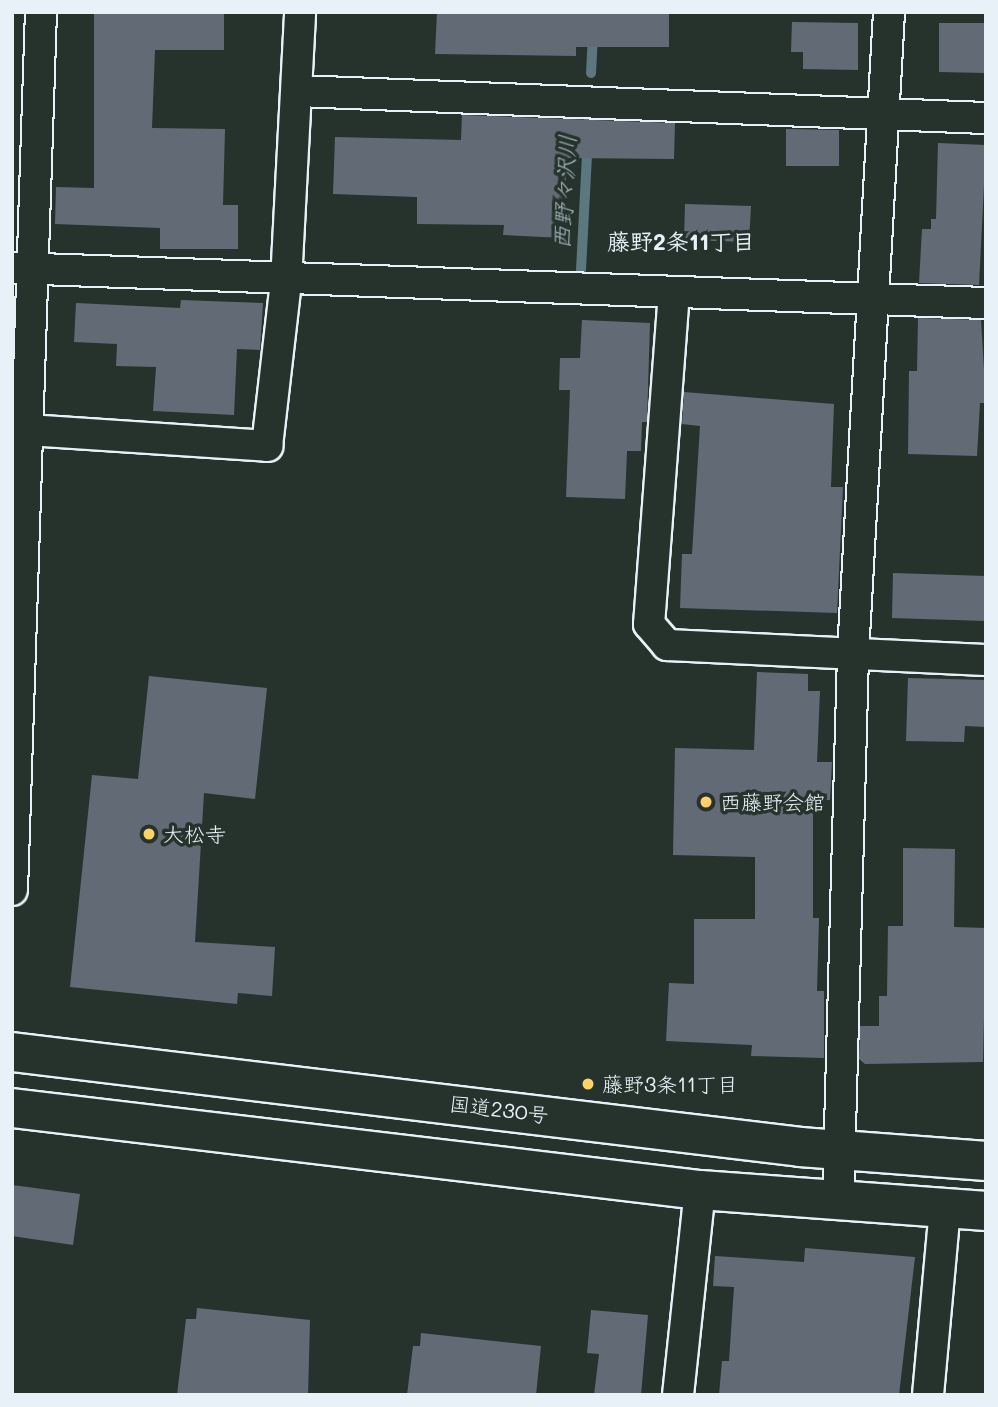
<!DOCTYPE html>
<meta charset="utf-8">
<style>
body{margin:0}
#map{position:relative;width:998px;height:1407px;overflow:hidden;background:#26332d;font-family:Mali,"Klee One",sans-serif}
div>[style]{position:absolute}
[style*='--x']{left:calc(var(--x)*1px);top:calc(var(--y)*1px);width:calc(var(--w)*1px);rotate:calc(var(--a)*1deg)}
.stream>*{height:10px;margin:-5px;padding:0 5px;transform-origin:5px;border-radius:5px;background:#5c7780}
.building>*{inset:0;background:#626b75}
.roads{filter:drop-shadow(2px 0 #e8f1f8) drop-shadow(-2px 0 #e8f1f8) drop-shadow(0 2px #e8f1f8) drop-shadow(0 -2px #e8f1f8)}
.street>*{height:30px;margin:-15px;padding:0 15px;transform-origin:15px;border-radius:15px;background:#26332d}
.highway>*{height:38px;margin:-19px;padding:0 19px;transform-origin:19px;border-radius:19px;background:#26332d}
.dots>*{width:19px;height:19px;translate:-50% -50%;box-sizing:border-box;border:4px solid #26332d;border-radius:50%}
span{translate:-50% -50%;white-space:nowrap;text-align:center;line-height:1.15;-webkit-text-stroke:7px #26332d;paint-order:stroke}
.poi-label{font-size:21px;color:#e8f1f8}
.left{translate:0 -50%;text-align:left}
.street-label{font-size:21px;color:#e8f1f8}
.water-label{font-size:23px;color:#a9bac2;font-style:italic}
.neighbourhood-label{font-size:23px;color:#e8f1f8;font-weight:700}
.frame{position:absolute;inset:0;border:14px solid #e8f1f8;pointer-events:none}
</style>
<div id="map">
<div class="stream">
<i style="--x:591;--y:73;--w:39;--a:-87"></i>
<i style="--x:581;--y:270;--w:155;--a:-87"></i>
</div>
<div class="building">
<i style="clip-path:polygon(94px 12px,224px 14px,224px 50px,155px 50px,152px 128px,225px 129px,223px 205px,238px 205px,238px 249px,160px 249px,160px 228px,55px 224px,56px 187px,94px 188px)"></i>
<i style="clip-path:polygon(437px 12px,669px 12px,669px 47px,576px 47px,576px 56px,435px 54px)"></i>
<i style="clip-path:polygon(792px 22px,858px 23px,858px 70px,803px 69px,803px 52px,791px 52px)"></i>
<i style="clip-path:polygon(939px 23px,986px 23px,986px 73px,939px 72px)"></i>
<i style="clip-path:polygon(462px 115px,675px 123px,674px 159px,567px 158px,563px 238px,503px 235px,504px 225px,417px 224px,417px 197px,333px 194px,335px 137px,461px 140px)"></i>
<i style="clip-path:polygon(786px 129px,839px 130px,839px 166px,786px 166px)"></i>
<i style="clip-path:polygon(938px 143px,986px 145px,979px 285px,919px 283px,922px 229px,931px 229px,931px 219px,936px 219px)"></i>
<i style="clip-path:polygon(685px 204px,751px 206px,749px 242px,684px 240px)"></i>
<i style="clip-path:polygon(181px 300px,263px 303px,260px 350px,237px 349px,234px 415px,153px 411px,156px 367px,116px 366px,117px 344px,74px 342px,76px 303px,180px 308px)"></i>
<i style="clip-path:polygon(918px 318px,981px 320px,986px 403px,980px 403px,977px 456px,908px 454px,909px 371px,917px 371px)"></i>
<i style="clip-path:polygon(582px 320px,650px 323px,647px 422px,642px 422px,641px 451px,627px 451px,625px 499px,566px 497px,570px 390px,559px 390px,560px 358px,580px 358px)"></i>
<i style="clip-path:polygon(684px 392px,834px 404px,831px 487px,843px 487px,837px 613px,680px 608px,682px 554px,692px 554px,700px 426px,682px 424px)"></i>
<i style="clip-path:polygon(893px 573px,986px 576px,986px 621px,892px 618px)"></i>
<i style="clip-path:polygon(757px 672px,808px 674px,808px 691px,820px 691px,817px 762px,832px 762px,830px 800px,813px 800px,813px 918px,819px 918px,817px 991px,824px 991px,824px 1058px,751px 1056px,752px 1045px,666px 1041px,669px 983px,694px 984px,694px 919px,755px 919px,755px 857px,673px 855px,675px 748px,754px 750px)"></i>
<i style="clip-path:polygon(149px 676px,267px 688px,255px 799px,204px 793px,195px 942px,275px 947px,272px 996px,238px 993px,237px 1004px,70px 987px,92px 775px,138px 779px)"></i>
<i style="clip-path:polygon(908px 678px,986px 680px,986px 727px,965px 726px,964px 742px,906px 741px)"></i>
<i style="clip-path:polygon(903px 848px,955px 849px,954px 927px,986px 928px,983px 1062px,865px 1064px,859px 1059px,860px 1026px,879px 1026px,879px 996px,887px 996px,888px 926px,903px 926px)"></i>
<i style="clip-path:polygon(12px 1185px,80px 1194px,73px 1245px,12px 1236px)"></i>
<i style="clip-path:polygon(805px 1248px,915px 1257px,899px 1395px,719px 1395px,722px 1361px,729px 1361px,734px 1287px,713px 1286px,715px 1256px,804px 1262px)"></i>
<i style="clip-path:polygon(197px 1308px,310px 1320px,308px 1395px,177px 1395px,186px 1319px,196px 1319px)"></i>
<i style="clip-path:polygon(591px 1310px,648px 1315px,641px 1395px,594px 1395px,599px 1354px,587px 1353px)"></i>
<i style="clip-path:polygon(421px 1333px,541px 1346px,536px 1395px,407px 1395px,413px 1346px,420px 1346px)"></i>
</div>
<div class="roads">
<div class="street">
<i style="--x:298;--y:91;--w:689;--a:2.25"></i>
<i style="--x:12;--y:268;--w:975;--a:2.06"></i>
<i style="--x:674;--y:292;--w:333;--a:94.3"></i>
<i style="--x:649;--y:624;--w:28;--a:49"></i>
<i style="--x:667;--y:645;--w:319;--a:2.7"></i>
<i style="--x:28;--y:430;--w:240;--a:3.8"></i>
<i style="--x:267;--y:446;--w:165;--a:-83.4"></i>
<i style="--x:286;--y:282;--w:270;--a:-87"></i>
<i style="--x:12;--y:890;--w:878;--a:-88.11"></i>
<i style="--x:838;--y:1202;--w:548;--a:-88.43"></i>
<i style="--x:853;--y:654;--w:643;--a:-86.79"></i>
<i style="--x:678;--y:1395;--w:206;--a:-83.9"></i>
<i style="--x:928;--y:1395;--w:187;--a:-84.8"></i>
</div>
<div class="highway">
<i style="--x:12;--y:1052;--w:794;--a:6.87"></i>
<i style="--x:800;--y:1147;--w:187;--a:4.3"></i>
<i style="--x:12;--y:1108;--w:693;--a:6.8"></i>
<i style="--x:700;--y:1190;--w:287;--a:4.2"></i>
</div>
</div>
<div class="dots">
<i style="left:706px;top:802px;background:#ffd166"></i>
<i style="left:149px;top:834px;background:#ffd166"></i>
<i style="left:588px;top:1084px;background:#ffd166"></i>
</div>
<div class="poi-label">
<span class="left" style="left:720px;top:802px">西藤野会館</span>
<span class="left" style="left:163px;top:834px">大松寺</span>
<span class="left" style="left:602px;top:1084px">藤野3条11丁目</span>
</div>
<div class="street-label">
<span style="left:499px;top:1109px;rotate:7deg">国道230号</span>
</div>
<div class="water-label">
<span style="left:564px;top:192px;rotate:-87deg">西野々沢川</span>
</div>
<div class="neighbourhood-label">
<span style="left:681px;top:241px">藤野2条11丁目</span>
</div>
<div class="frame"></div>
</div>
